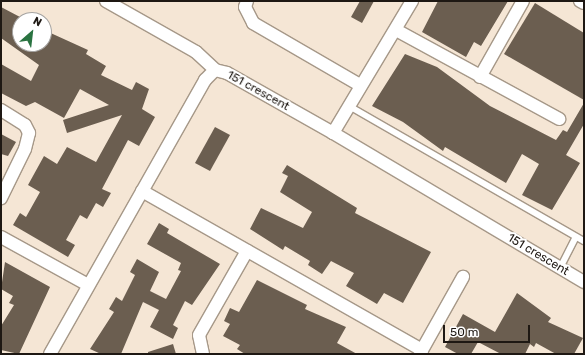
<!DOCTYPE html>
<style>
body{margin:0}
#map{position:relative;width:585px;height:355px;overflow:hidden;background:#f5e6d5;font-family:Rubik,sans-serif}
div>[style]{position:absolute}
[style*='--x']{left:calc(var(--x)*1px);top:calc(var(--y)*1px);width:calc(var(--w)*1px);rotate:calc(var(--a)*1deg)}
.building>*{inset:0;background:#6b5e50}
.roads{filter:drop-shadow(1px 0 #a69888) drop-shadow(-1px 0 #a69888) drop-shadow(0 1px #a69888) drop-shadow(0 -1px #a69888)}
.service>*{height:6px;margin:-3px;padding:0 3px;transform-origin:3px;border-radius:3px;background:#fff}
.minor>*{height:12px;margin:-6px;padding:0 6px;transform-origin:6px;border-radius:6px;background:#fff}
span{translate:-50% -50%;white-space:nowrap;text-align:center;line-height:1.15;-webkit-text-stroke:4px #fff;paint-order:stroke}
.street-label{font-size:12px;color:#1e1813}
.frame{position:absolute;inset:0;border:2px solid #1e1813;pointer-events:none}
.north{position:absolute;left:12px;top:12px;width:40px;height:40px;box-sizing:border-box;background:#fff;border:1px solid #a5a3a1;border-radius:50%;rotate:28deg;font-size:11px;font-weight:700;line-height:16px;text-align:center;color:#1e1813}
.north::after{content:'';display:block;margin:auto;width:14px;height:18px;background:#2a7341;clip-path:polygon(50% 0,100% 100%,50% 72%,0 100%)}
.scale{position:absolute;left:443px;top:325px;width:87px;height:18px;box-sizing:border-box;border:2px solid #1e1813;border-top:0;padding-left:5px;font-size:12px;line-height:14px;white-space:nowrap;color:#1e1813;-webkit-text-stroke:3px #fff;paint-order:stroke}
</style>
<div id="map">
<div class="building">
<i style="clip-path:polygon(360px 1px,374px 1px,362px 23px,351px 17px)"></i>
<i style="clip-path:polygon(438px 1px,508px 1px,481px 46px,474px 42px,466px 57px,422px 32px)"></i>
<i style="clip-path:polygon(535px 3px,584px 33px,584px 100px,504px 54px)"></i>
<i style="clip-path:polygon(1px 7px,20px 17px,20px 44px,44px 44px,44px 30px,88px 50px,86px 54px,106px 66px,101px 75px,132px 90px,136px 82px,149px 89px,142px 109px,155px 117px,139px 146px,128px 140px,102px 189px,111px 193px,103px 207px,96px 203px,87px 219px,80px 215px,66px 240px,75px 245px,68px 257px,13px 225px,20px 213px,26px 217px,40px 192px,28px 185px,44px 156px,57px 164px,67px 147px,96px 162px,122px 115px,67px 133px,63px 120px,109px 105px,80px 89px,64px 118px,35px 102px,26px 106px,1px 93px,1px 64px,31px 81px,39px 65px,1px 38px)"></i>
<i style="clip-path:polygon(405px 54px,437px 67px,490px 106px,556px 140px,563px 130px,567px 132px,584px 103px,584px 124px,566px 155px,580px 163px,552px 210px,522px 195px,539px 164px,522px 154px,506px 183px,445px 147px,443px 151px,403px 122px,372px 106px)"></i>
<i style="clip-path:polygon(215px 127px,230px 135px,210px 171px,195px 163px)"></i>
<i style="clip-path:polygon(1px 134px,16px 142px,8px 156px,1px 154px)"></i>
<i style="clip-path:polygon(287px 165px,357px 208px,355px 213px,431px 252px,403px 303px,384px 293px,377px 304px,346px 286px,354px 273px,331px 261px,322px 274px,308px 265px,310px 261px,285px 246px,283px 250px,250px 229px,261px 208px,303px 228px,312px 212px,280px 192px,288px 176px,282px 173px)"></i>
<i style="clip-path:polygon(159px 223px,169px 229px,167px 233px,220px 264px,192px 305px,185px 301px,173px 325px,178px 328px,173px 339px,150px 327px,159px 310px,143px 302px,121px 354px,101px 354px,90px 349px,114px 312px,109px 309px,116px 297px,122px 301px,135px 275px,130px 272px,137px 259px,159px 272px,150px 291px,166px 299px,181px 271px,178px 270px,181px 263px,147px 244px)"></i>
<i style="clip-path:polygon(5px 262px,50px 287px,19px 354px,1px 350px,1px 326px,14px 305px,9px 303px,13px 296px,1px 289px)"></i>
<i style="clip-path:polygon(257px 280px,307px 305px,305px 309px,346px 327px,337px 343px,357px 354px,245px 354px,237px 349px,240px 345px,223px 336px,230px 324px,224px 321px,230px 308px,239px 312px)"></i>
<i style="clip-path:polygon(517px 293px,551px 318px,548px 322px,583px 338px,574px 354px,556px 354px,536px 343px,534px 347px,530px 344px,525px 354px,501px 354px,478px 342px,471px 354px,458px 354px,445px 347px,463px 314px,495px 332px)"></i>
<i style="clip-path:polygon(173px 344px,176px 354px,148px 354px,148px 352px)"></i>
</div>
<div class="roads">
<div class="service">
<i style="--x:349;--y:106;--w:271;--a:29.9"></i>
<i style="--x:560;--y:268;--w:35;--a:-63"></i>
</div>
<div class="minor">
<i style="--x:106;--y:1;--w:103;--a:29.5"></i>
<i style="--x:196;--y:52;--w:26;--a:43"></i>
<i style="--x:215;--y:70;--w:12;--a:14"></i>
<i style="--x:227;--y:73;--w:122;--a:29.5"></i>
<i style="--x:333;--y:133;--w:292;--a:30.7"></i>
<i style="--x:247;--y:1;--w:6;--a:108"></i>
<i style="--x:245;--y:7;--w:18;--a:63"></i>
<i style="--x:253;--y:23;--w:124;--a:30.1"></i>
<i style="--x:580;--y:1;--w:4;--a:27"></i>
<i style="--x:396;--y:30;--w:186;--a:28.6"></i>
<i style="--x:480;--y:77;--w:87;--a:-60.5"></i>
<i style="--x:1;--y:110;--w:28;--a:32"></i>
<i style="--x:25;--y:125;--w:9;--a:63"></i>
<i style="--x:29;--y:133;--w:16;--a:104"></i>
<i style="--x:25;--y:149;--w:55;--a:116.1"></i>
<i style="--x:333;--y:133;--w:154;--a:-59.1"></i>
<i style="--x:142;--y:191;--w:322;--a:29.6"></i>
<i style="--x:422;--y:350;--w:4;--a:117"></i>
<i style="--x:1;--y:237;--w:99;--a:28.9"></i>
<i style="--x:422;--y:350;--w:84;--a:-60.7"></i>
<i style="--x:50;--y:354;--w:315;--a:-60.5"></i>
<i style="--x:205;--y:80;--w:14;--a:-45"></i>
<i style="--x:203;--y:354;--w:19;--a:-102"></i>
<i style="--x:199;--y:335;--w:97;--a:-60.3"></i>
</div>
</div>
<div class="street-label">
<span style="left:258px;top:91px;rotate:29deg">151 crescent</span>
<span style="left:538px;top:255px;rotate:31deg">151 crescent</span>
</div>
<div class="frame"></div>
<div class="north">N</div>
<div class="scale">50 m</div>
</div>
